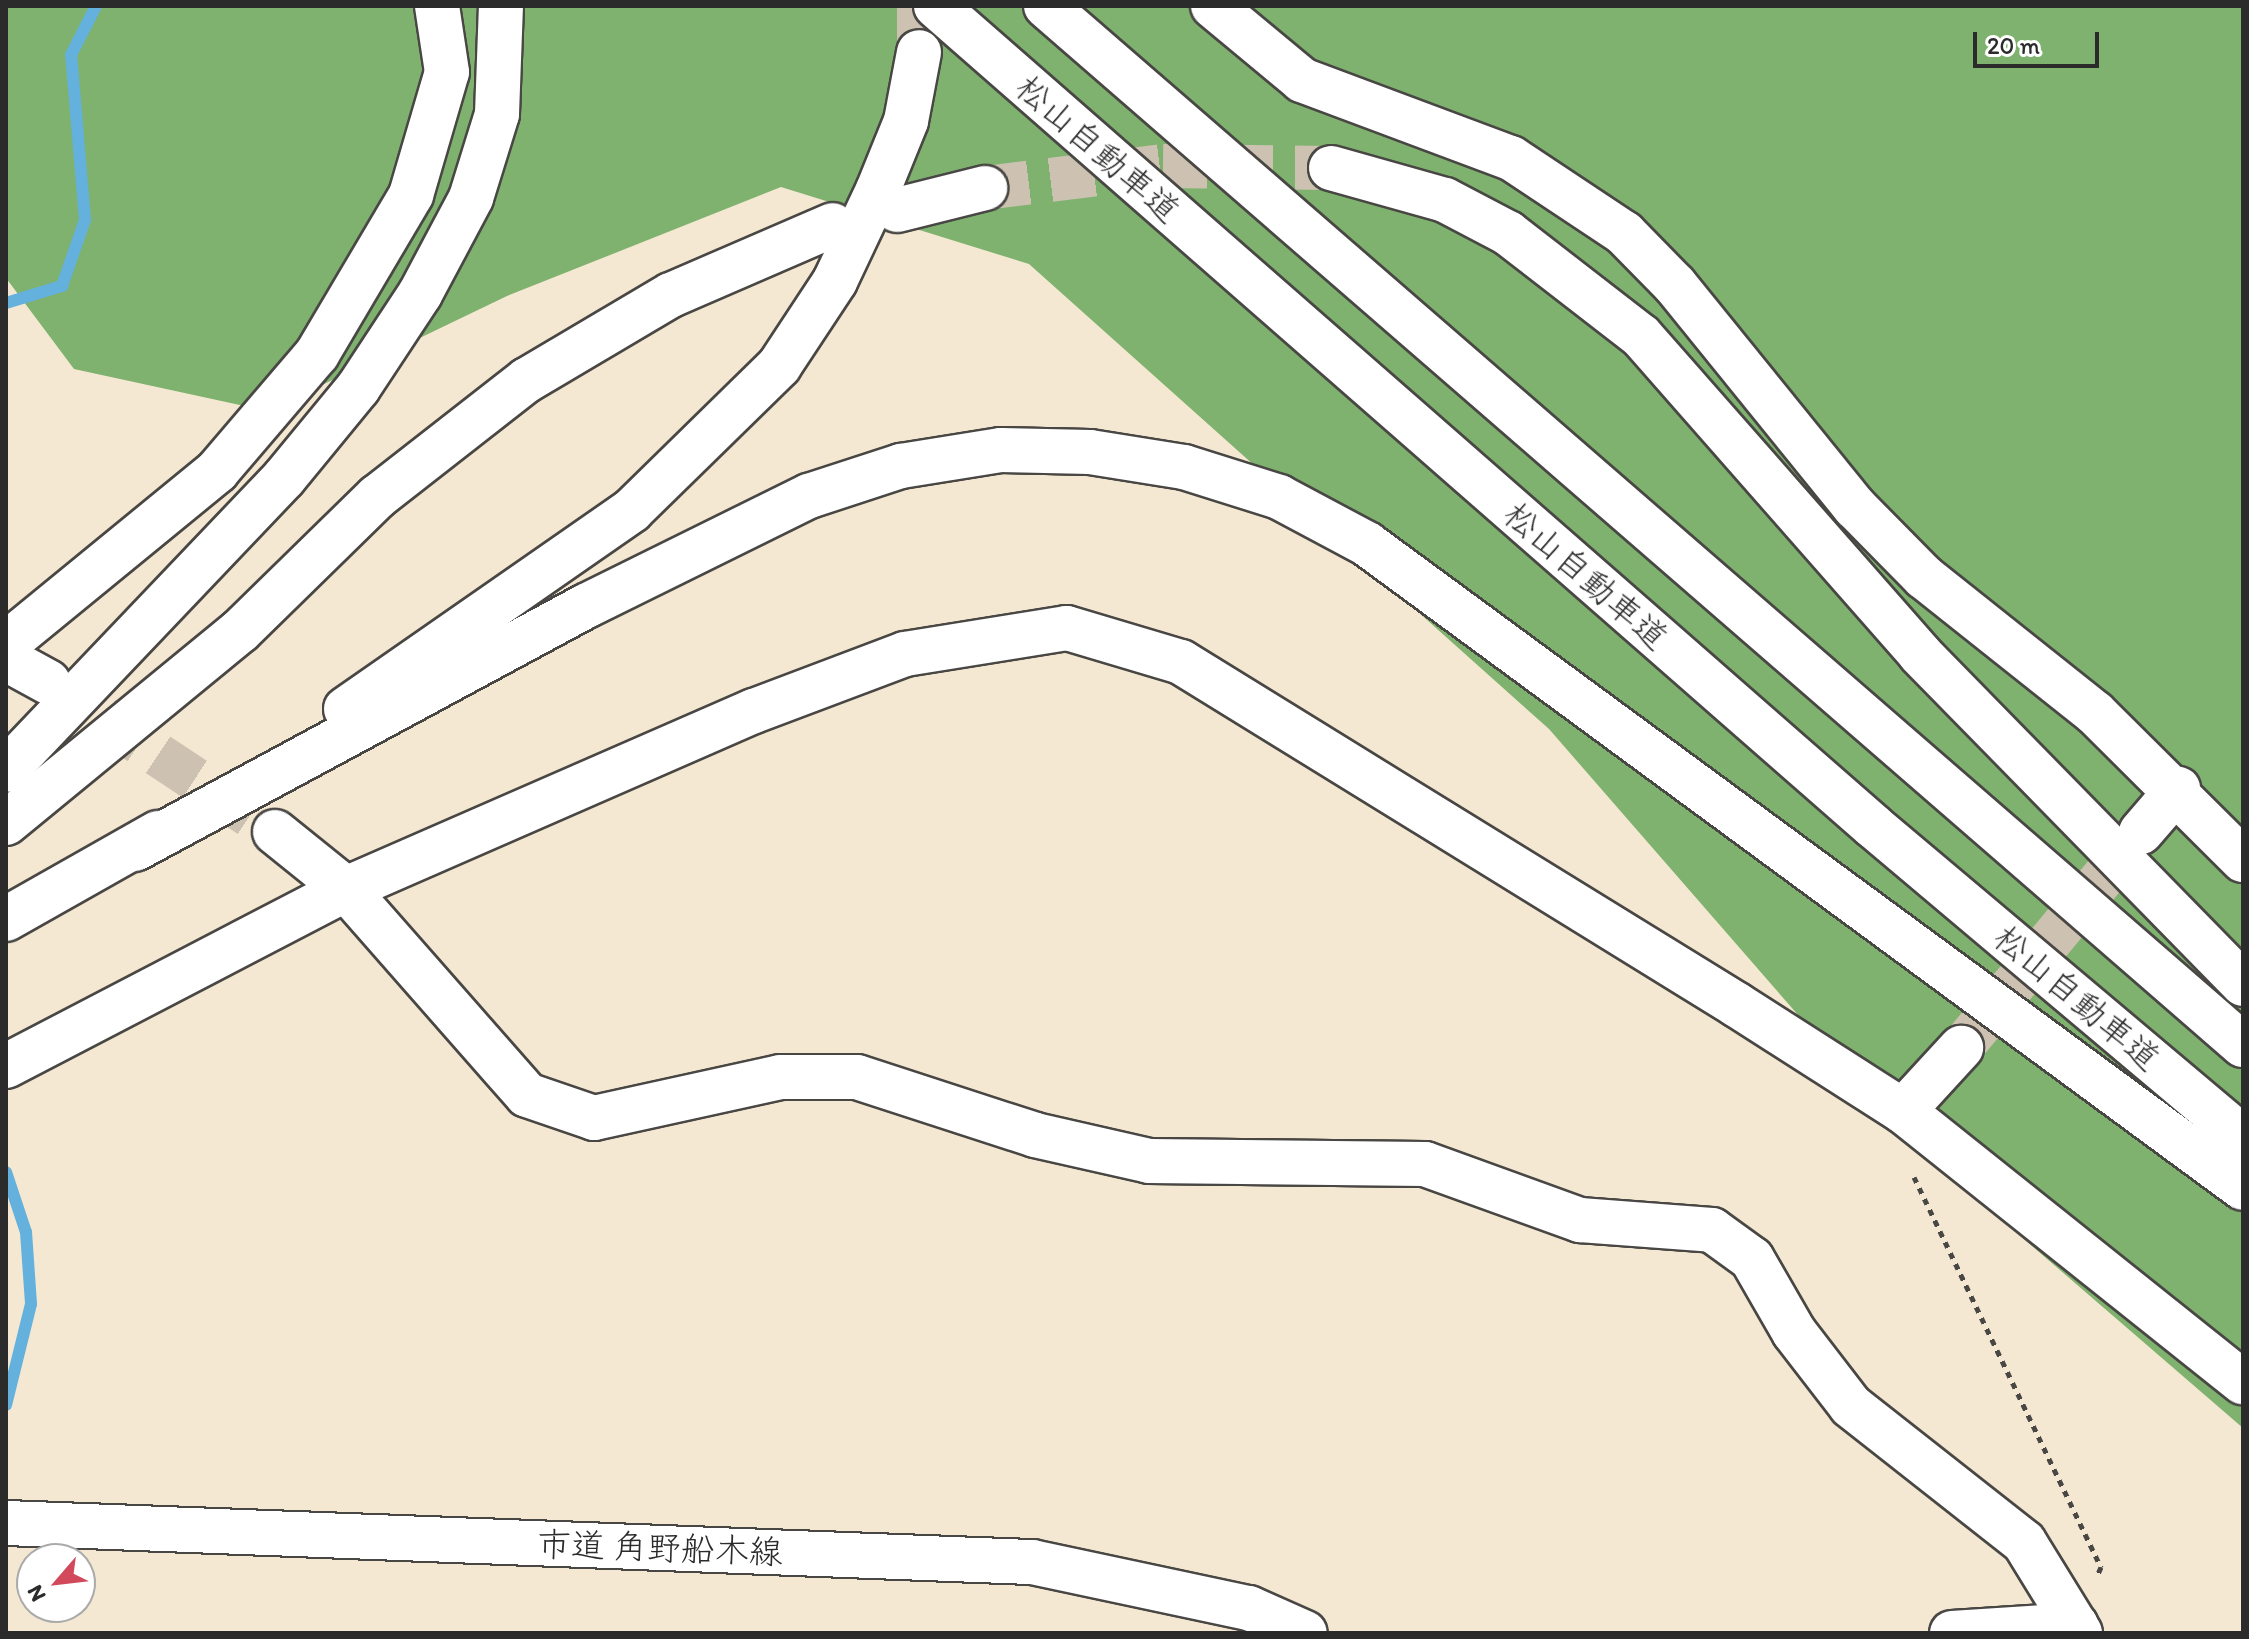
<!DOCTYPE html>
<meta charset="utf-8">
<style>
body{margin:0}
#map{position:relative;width:2249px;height:1639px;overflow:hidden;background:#f5e8d2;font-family:Itim,"Klee One",sans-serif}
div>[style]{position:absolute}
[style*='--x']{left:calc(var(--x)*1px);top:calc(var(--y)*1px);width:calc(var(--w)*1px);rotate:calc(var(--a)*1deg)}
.forest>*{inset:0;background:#7eb26e}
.stream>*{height:12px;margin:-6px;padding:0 6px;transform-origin:6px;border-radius:6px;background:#64b1dd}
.street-tunnel>*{height:44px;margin-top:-22px;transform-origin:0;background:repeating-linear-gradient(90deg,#cdc2b1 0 44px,transparent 0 66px)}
.highway-tunnel>*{height:44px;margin-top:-22px;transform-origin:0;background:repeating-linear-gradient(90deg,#cdc2b1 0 44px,transparent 0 66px)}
.path>*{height:5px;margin-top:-2.5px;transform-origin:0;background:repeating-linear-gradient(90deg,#494744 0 6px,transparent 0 12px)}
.roads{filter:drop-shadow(2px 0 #494744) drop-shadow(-2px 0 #494744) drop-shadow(0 2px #494744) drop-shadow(0 -2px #494744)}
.street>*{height:44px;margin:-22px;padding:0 22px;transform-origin:22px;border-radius:22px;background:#fff}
.secondary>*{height:44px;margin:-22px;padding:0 22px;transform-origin:22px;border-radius:22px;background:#fff}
.highway>*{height:44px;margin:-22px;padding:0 22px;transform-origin:22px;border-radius:22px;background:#fff}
span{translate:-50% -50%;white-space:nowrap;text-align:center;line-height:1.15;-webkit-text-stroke:7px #fff;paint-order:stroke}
.street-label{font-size:34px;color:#2b2b2b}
.frame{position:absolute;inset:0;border:8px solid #2b2b2b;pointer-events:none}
.north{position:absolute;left:16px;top:1543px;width:80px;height:80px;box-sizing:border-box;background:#fff;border:2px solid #aaa;border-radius:50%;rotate:242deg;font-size:22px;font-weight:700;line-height:32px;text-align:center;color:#2b2b2b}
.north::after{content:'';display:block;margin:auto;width:28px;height:36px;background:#d1495b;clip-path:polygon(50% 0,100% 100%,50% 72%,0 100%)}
.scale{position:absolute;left:1973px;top:32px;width:126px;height:36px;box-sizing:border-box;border:4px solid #2b2b2b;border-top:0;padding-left:10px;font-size:24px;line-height:28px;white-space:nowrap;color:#2b2b2b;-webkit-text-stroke:6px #fff;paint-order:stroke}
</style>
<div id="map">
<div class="forest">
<i style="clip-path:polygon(6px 6px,2243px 6px,2243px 1428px,1900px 1132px,1549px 729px,1029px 264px,781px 187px,507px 296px,268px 411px,74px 369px,6px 278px)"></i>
</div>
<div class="stream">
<i style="--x:6;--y:303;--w:59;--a:-16.9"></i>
<i style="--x:62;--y:286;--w:70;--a:-70.8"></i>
<i style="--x:85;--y:220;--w:166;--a:-94.8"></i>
<i style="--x:71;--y:55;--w:55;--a:-63"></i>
<i style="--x:6;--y:1172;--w:63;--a:71.6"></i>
<i style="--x:26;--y:1232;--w:72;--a:86"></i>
<i style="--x:31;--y:1304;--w:104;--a:103.9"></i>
</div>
<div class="street-tunnel">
<i style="--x:48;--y:682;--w:272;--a:33.5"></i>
<i style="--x:1961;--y:1048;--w:281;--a:-50.2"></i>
</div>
<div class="highway-tunnel">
<i style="--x:919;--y:52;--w:46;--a:-90"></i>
<i style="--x:985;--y:188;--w:179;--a:-7"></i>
<i style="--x:1163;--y:166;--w:168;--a:0.7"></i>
</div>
<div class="path">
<i style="--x:1914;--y:1177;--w:433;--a:64.4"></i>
<i style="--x:2101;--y:1567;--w:10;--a:114"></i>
</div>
<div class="roads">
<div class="street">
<i style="--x:1213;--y:6;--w:116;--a:39.7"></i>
<i style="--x:1302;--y:80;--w:223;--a:20.5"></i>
<i style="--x:1511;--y:158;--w:136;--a:33.6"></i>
<i style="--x:1624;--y:233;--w:73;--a:45.6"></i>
<i style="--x:1675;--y:285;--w:286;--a:51"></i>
<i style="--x:1855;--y:507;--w:98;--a:45.4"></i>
<i style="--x:1924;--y:577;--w:218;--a:38.5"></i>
<i style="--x:2095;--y:713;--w:209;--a:44.8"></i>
<i style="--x:6;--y:644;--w:273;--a:-39.3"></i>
<i style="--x:217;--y:471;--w:154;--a:-49.5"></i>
<i style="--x:317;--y:354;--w:185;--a:-59.4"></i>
<i style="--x:411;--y:195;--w:128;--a:-73.7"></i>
<i style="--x:447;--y:72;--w:67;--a:-98.6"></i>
<i style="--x:6;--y:659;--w:48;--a:28.7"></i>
<i style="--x:275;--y:832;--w:91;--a:38.8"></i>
<i style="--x:346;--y:889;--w:274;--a:48.7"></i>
<i style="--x:527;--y:1095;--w:71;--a:18.9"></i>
<i style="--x:594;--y:1118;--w:190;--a:-12.4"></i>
<i style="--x:780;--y:1077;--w:77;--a:0"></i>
<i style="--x:857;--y:1077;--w:187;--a:18"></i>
<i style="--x:1035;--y:1135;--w:117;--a:12.8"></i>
<i style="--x:1149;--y:1161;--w:276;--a:0.6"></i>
<i style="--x:1425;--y:1164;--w:165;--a:19.9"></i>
<i style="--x:1580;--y:1220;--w:132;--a:4.3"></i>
<i style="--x:1712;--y:1230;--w:49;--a:35.9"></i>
<i style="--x:1752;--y:1259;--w:84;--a:60.1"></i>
<i style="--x:1794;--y:1332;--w:93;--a:52.4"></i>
<i style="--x:1851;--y:1406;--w:220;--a:38.2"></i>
<i style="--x:2024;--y:1542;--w:107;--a:58.4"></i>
<i style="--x:2141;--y:832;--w:57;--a:-49.3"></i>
<i style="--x:6;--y:1066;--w:383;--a:-27.5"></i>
<i style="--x:346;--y:889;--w:445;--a:-23.6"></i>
<i style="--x:754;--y:711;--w:161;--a:-20.7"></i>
<i style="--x:905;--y:654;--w:164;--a:-9.1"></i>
<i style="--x:1067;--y:628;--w:119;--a:16.6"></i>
<i style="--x:1181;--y:662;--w:653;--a:31.67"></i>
<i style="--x:1737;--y:1005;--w:197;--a:32.6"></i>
<i style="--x:1903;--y:1111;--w:435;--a:38.6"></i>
<i style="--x:1903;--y:1111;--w:86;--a:-47.4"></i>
<i style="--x:1952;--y:1633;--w:124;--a:-3.7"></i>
</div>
<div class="secondary">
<i style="--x:6;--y:1523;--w:1027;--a:2.18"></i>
<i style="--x:1032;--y:1562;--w:222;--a:12"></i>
<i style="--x:1249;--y:1608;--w:61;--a:24.1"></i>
</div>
<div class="highway">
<i style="--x:936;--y:6;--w:1245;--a:41.19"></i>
<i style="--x:1873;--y:826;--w:484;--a:40.1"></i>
<i style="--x:1046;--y:6;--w:1585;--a:40.96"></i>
<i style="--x:1331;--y:168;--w:118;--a:15.7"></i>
<i style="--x:1445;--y:200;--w:71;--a:27.6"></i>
<i style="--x:1508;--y:233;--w:168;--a:37.8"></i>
<i style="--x:1641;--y:336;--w:423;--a:48.7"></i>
<i style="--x:1920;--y:654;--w:462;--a:45.6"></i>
<i style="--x:897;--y:210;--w:91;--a:-14"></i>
<i style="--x:346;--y:709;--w:348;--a:-34.8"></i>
<i style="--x:632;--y:510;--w:206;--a:-44.4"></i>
<i style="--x:779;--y:366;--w:102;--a:-56.6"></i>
<i style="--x:835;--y:281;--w:101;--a:-64.7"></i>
<i style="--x:878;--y:190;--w:74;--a:-67.9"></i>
<i style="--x:906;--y:121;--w:70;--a:-79.3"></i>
<i style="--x:6;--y:770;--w:403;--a:-46.4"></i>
<i style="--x:284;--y:478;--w:117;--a:-50.6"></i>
<i style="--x:358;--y:388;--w:113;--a:-56.6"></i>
<i style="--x:420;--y:294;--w:109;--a:-62"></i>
<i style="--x:471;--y:198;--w:88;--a:-72.8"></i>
<i style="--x:497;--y:114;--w:108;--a:-87.9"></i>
<i style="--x:6;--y:823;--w:303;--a:-39.4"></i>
<i style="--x:240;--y:631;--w:192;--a:-44.4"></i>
<i style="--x:377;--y:497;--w:190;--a:-38"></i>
<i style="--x:527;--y:380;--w:167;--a:-30.6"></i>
<i style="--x:671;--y:295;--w:176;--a:-23.4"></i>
<i style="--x:135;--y:849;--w:512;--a:-28.32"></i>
<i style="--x:586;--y:606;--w:249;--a:-26.3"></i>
<i style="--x:809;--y:496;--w:97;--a:-18.1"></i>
<i style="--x:901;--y:466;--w:101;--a:-9.1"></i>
<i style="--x:1001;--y:450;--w:89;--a:1.3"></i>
<i style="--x:1090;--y:452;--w:95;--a:9.1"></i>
<i style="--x:1184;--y:467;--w:100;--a:17.5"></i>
<i style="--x:1279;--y:497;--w:100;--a:28.1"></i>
<i style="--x:1367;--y:544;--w:1087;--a:36.32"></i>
<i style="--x:6;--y:919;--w:175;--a:-29.5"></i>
</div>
</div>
<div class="street-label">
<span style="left:1098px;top:149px;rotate:41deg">松山自動車道</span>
<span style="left:1586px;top:576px;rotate:41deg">松山自動車道</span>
<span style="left:2077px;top:998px;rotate:40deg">松山自動車道</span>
<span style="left:660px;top:1548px;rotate:2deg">市道 角野船木線</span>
</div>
<div class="frame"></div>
<div class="north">N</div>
<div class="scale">20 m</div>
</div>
